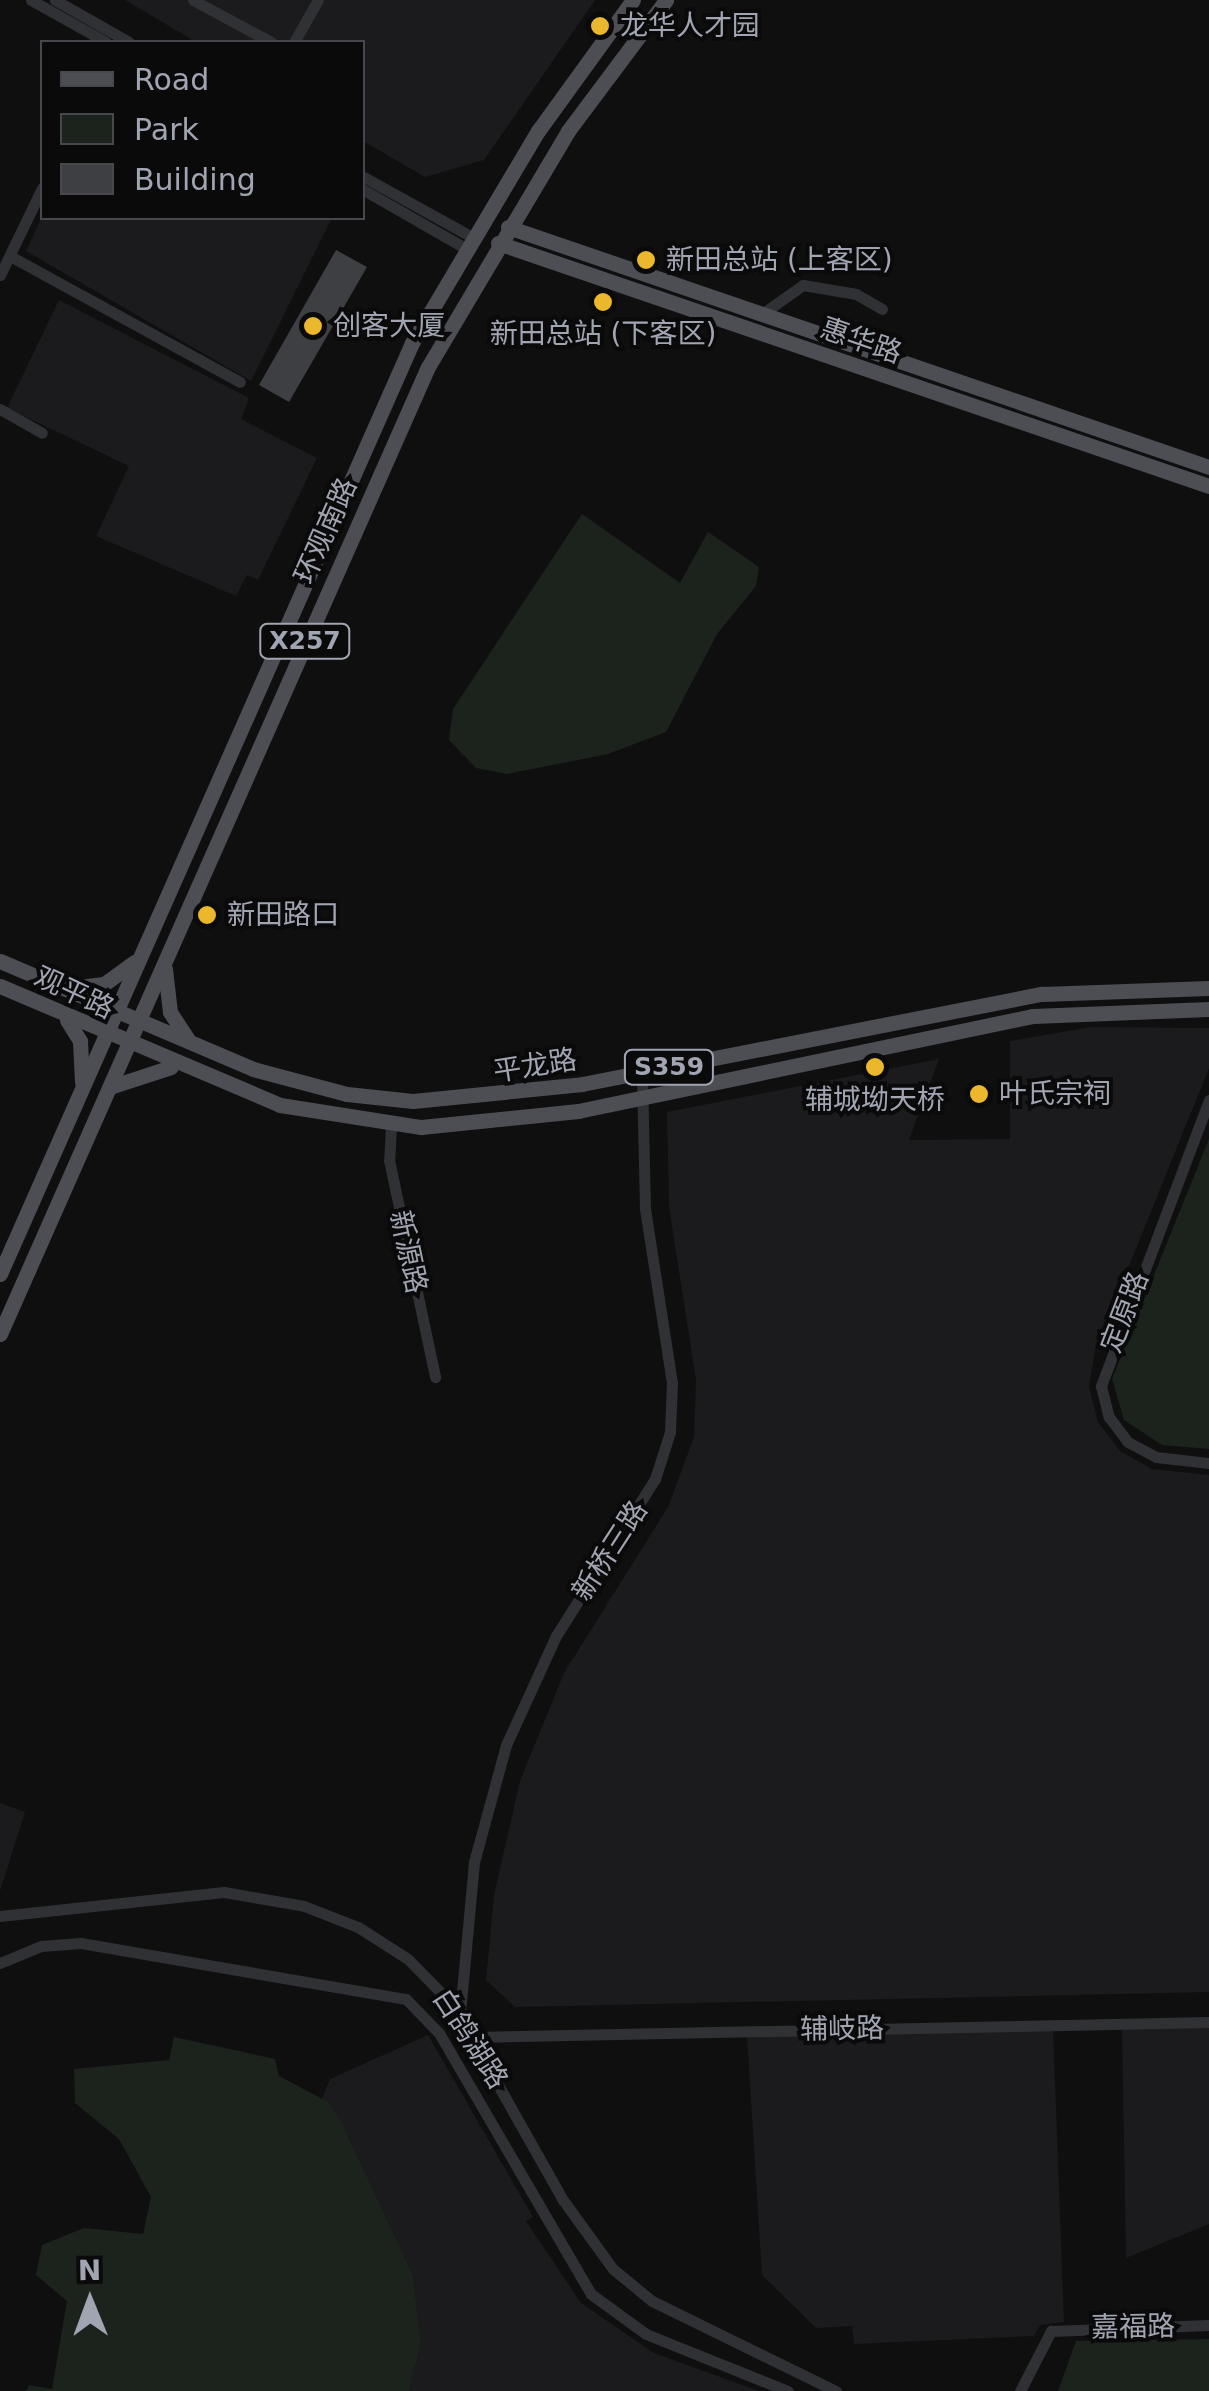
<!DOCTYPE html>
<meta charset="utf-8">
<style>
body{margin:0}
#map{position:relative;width:1209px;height:2391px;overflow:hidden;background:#0f0f10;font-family:"DejaVu Sans","Noto Sans SC",sans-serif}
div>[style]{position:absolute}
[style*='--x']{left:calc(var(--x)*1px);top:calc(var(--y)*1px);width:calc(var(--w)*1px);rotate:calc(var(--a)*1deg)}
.built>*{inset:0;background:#1b1b1d}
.green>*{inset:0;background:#1c231d}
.building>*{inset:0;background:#3e3f43}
.minor>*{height:11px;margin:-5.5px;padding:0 5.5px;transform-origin:5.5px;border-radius:5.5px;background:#303135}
.major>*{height:15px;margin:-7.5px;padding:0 7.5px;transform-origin:7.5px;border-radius:7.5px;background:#4c4e54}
.dots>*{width:28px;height:28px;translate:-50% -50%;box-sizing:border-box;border:5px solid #0a0a0b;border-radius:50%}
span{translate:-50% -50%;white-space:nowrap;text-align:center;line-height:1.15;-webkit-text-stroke:8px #0a0a0b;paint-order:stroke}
.shield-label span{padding:2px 8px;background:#0a0a0b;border:2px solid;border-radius:8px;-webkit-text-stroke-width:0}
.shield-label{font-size:25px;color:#a1a5b1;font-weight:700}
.poi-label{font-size:28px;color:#a1a5b1}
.left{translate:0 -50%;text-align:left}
.street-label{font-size:28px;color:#a1a5b1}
.legend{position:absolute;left:40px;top:40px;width:325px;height:180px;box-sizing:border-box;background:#0a0a0b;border:2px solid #46484d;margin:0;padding:12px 18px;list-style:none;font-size:30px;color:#a1a5b1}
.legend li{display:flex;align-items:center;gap:20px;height:50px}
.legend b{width:50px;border:2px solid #46484d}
.north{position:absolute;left:40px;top:2251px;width:100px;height:100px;-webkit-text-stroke:8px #0a0a0b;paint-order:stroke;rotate:359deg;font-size:28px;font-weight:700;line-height:40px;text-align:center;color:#a1a5b1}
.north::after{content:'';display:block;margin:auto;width:35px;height:45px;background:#a1a5b1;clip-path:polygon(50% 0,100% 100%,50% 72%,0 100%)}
</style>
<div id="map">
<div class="built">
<i style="clip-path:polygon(125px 0,595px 0,484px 160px,425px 177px,363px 141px,362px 42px,196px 42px)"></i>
<i style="clip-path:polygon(42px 217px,42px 218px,332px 218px,251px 381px,26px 251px)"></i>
<i style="clip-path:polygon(59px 300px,249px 398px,241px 419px,317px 458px,258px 580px,247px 575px,236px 596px,96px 536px,129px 466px,7px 408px)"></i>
<i style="clip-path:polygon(1091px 1027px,1209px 1028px,1209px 1068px,1095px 1350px,1089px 1387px,1098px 1422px,1120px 1451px,1152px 1469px,1209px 1475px,1209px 1992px,515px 2007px,486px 1980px,494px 1895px,520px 1781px,564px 1673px,668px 1507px,694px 1437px,696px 1380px,669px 1207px,667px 1112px,939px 1059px,909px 1140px,1010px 1139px,1010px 1041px)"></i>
<i style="clip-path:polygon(0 1803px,25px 1812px,0 1891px)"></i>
<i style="clip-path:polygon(1209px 2025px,1209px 2224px,1126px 2258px,1122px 2028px)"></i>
<i style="clip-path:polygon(1053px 2028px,1064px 2322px,1040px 2325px,1034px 2336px,854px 2344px,852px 2326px,816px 2328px,762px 2275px,747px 2036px)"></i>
<i style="clip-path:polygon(428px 2035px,533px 2217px,526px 2221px,581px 2303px,654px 2353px,759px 2391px,409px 2391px,421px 2343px,413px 2275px,341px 2121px,321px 2101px,330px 2079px)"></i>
</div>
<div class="green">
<i style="clip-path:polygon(582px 514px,680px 583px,708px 532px,759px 567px,756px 586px,717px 634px,666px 732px,608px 754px,507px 774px,476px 768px,449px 740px,453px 709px)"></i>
<i style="clip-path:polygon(1209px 1139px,1209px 1449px,1162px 1445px,1124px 1420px,1112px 1379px)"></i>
<i style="clip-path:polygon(174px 2037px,275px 2059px,279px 2076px,328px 2102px,341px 2121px,413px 2275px,421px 2343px,409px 2391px,26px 2391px,29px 2385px,52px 2389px,67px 2301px,36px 2275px,42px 2245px,84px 2228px,143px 2234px,151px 2197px,119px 2139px,75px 2103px,74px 2069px,169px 2060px)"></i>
<i style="clip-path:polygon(1209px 2339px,1209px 2391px,1058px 2391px,1076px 2341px)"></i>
</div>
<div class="building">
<i style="clip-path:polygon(336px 250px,367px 267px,289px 402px,259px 385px)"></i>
</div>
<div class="minor">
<i style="--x:31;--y:0;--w:86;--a:29.2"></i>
<i style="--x:55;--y:0;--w:85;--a:29.6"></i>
<i style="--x:193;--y:0;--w:89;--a:28.3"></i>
<i style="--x:294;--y:42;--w:48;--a:-60.3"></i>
<i style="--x:362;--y:176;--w:126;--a:29"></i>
<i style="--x:362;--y:189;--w:119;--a:29.8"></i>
<i style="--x:10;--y:256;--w:262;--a:28.7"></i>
<i style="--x:0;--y:275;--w:97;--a:-64.2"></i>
<i style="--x:762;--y:314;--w:50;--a:-35.3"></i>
<i style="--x:803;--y:285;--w:54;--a:9.6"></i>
<i style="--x:856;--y:294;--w:30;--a:30"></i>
<i style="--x:0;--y:409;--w:48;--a:29.7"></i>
<i style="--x:1209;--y:1100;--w:306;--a:110.7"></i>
<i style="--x:1101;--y:1386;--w:32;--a:76"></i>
<i style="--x:1109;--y:1417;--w:31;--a:53"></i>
<i style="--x:1128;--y:1442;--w:32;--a:28"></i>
<i style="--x:1156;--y:1457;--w:53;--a:6.5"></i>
<i style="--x:391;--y:1126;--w:34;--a:93"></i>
<i style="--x:389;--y:1160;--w:222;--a:78"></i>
<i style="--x:0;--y:1916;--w:225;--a:-6.1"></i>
<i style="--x:224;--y:1892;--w:81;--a:9.9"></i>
<i style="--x:304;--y:1906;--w:58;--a:21.3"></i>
<i style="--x:358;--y:1927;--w:59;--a:32.6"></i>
<i style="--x:408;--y:1959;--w:64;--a:45.6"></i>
<i style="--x:453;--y:2005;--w:224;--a:60.6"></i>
<i style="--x:563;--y:2200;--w:85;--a:54.1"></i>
<i style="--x:613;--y:2269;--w:50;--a:39.4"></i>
<i style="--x:652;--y:2301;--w:205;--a:26.1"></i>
<i style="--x:0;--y:1963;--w:44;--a:-22.5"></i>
<i style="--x:41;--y:1946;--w:40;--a:-4.3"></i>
<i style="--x:81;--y:1943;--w:330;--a:9.8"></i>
<i style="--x:406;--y:1999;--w:47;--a:45.9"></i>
<i style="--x:439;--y:2033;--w:302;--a:59.8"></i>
<i style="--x:591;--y:2294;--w:68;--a:36"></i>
<i style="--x:646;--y:2334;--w:153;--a:21.9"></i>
<i style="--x:460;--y:2013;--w:152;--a:-84.7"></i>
<i style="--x:474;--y:1862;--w:121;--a:-74.7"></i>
<i style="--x:506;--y:1745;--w:120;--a:-65.4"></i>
<i style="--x:556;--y:1636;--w:186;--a:-57.8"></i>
<i style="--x:655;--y:1479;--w:49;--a:-72.3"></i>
<i style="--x:670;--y:1432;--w:49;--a:-87.7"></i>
<i style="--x:672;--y:1383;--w:176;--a:-98.8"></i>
<i style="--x:645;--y:1209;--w:137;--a:-91.3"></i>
<i style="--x:474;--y:2037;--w:735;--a:-1.17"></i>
<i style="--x:1020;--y:2391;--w:68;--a:-62.7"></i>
<i style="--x:1051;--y:2331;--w:158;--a:-2.2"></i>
</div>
<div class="major">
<i style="--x:508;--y:227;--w:741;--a:18.9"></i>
<i style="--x:498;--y:243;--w:751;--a:18.87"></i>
<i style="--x:0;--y:961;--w:275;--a:23.1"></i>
<i style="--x:253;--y:1069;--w:97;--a:14.9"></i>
<i style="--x:347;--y:1094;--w:66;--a:6.1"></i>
<i style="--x:413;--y:1101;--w:170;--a:-5.7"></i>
<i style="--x:582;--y:1084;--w:469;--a:-11.1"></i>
<i style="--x:1042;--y:994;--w:167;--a:-2.1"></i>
<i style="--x:165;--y:969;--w:43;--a:83.4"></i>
<i style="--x:170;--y:1012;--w:33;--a:57"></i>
<i style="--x:0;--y:986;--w:304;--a:23"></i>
<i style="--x:280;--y:1105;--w:143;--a:8.9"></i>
<i style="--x:421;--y:1127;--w:158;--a:-5.8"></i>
<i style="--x:578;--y:1111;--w:465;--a:-11.8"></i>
<i style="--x:1033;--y:1016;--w:176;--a:-2.3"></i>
<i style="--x:70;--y:988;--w:34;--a:-7"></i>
<i style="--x:104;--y:984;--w:37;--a:-36"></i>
<i style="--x:67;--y:1020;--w:25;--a:58"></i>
<i style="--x:80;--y:1041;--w:41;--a:87.2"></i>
<i style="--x:110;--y:1087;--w:64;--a:-18.2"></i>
<i style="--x:0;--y:1274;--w:1018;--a:-66.13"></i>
<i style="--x:412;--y:343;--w:247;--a:-59.3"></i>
<i style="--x:538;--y:131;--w:162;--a:-54.1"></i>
<i style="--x:0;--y:1334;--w:1057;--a:-66.13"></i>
<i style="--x:428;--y:367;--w:274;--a:-59.3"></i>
<i style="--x:568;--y:131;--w:164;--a:-53.2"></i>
</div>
<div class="dots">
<i style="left:600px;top:26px;background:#ebb72d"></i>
<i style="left:646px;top:260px;background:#ebb72d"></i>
<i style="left:603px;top:302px;background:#ebb72d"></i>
<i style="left:313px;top:326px;background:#ebb72d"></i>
<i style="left:207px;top:915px;background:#ebb72d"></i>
<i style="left:875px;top:1067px;background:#ebb72d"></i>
<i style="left:979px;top:1094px;background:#ebb72d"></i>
</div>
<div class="shield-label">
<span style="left:305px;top:641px">X257</span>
<span style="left:669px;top:1067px">S359</span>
</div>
<div class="poi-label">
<span class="left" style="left:620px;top:26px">龙华人才园</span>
<span class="left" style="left:666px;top:260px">新田总站 (上客区)</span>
<span class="left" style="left:333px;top:326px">创客大厦</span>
<span style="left:603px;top:334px">新田总站 (下客区)</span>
<span class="left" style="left:227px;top:915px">新田路口</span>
<span class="left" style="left:999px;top:1094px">叶氏宗祠</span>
<span style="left:875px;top:1100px">辅城坳天桥</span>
</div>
<div class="street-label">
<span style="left:861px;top:341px;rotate:19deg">惠华路</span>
<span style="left:326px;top:531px;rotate:-66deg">环观南路</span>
<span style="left:74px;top:993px;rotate:25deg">观平路</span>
<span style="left:535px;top:1066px;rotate:-9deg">平龙路</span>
<span style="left:408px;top:1252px;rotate:78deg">新源路</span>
<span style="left:1125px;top:1312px;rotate:-69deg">定原路</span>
<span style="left:610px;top:1551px;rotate:-57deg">新桥三路</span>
<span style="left:842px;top:2029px;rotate:-1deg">辅岐路</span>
<span style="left:470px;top:2039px;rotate:57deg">白鸽湖路</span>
<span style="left:1133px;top:2327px;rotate:-1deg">嘉福路</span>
</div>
<ul class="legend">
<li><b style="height:12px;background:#4c4e54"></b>Road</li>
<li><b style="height:28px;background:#1c231d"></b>Park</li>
<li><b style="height:28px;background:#3e3f43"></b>Building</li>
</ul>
<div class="north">N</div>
</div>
